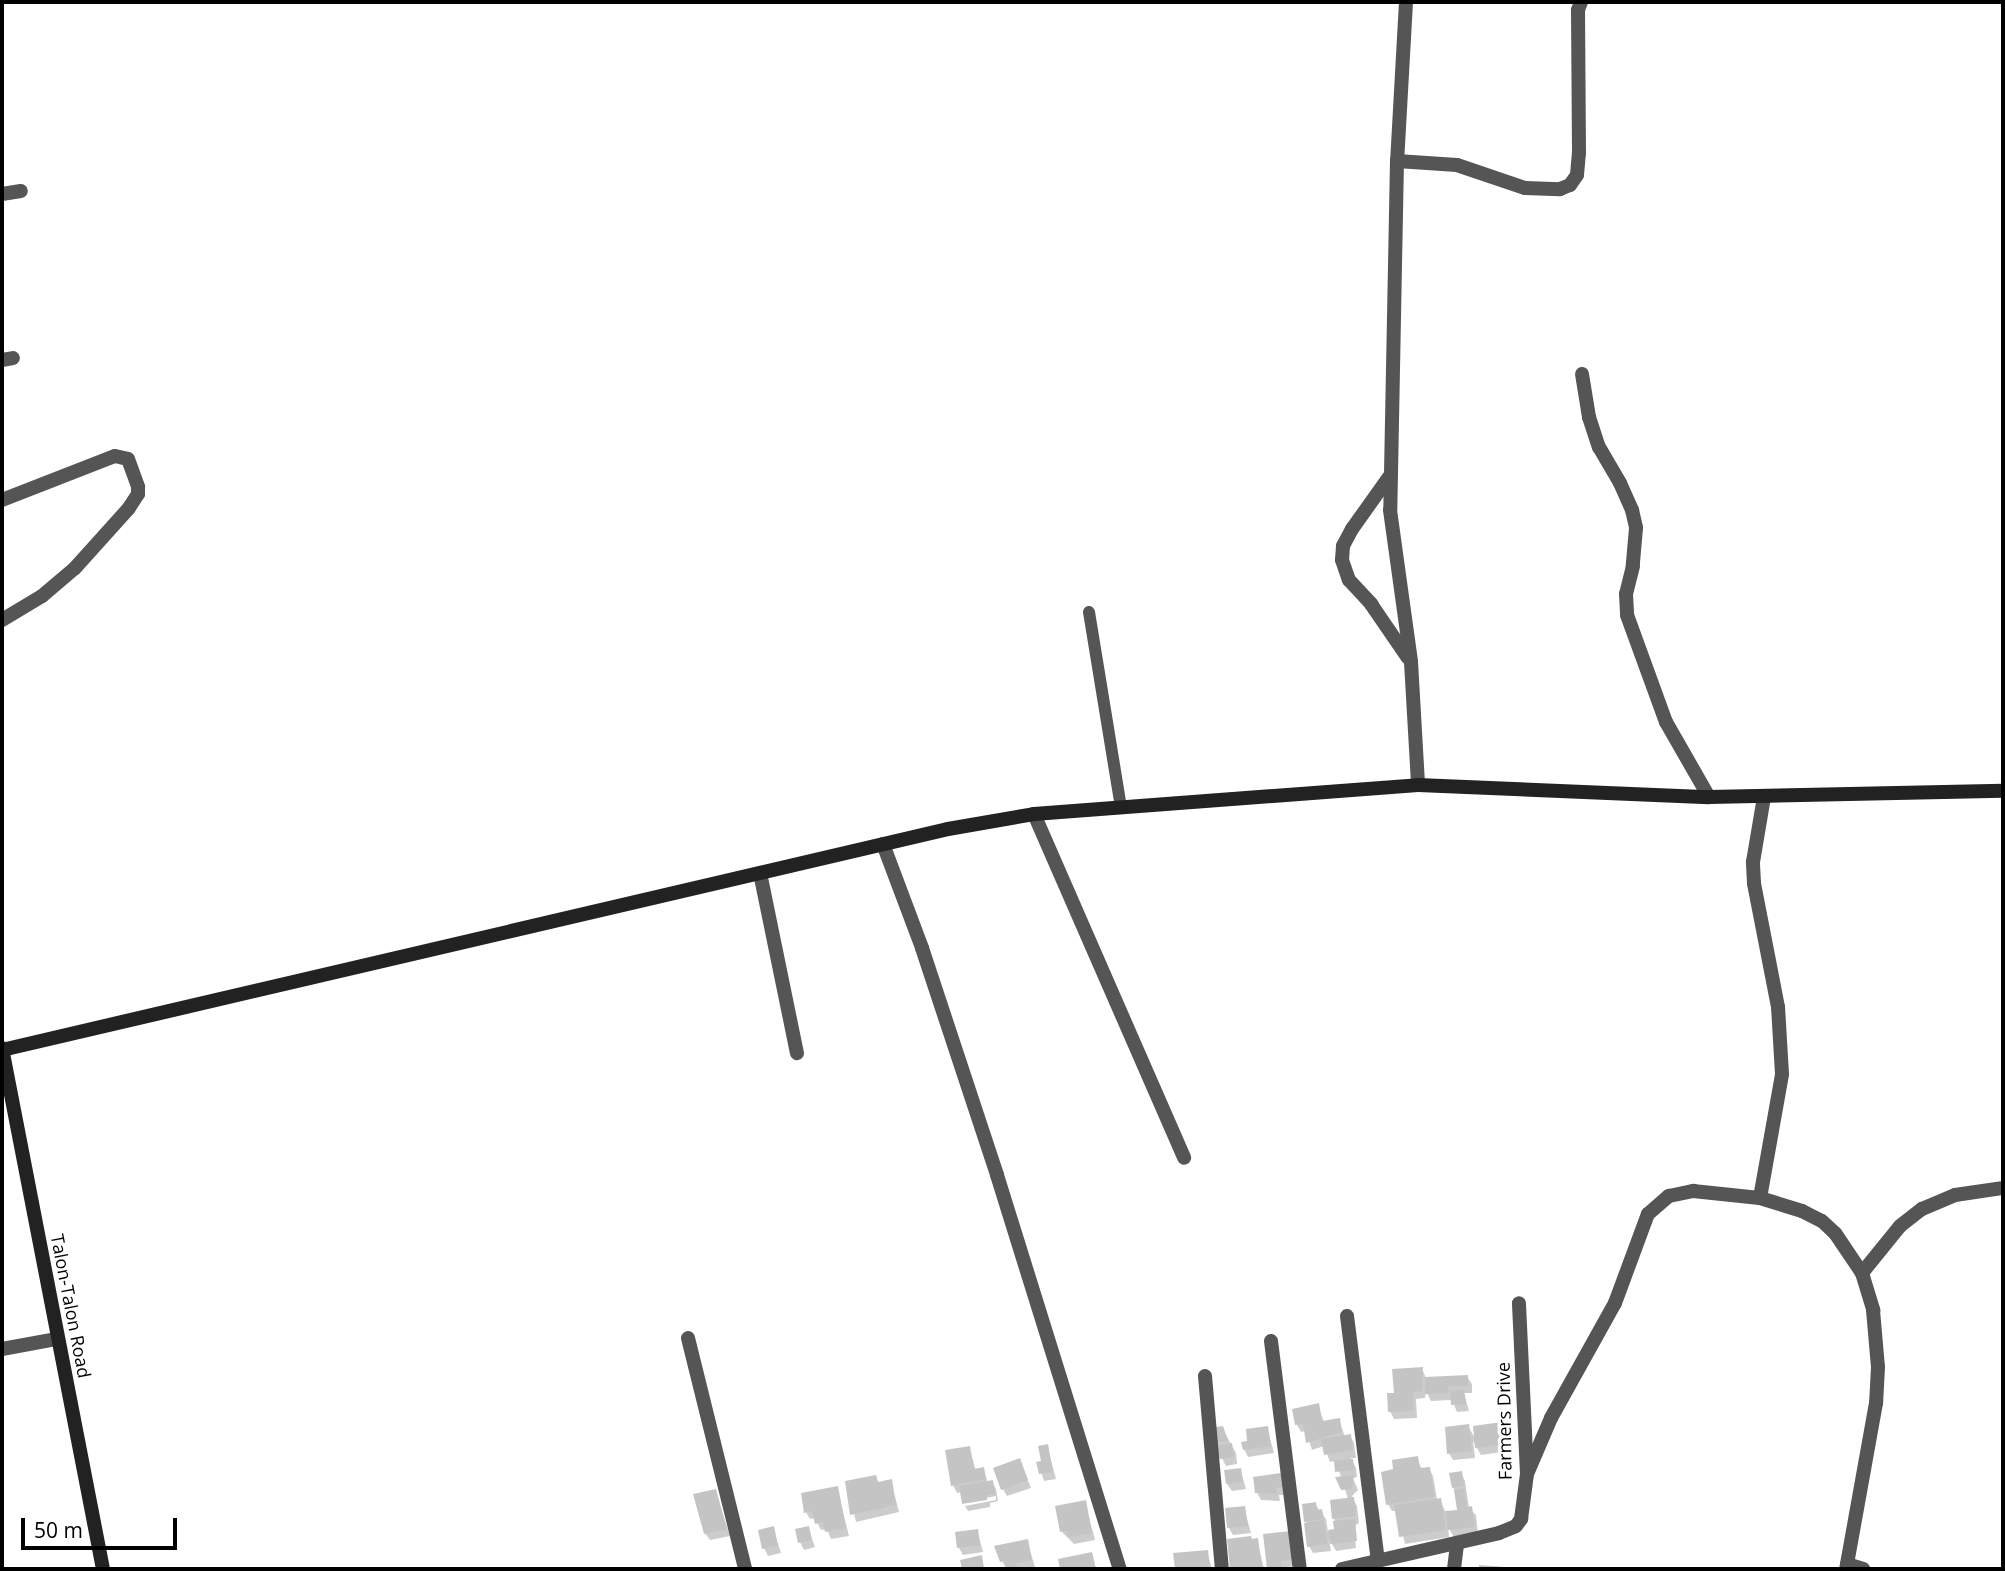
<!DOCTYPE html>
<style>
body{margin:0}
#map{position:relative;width:2005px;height:1571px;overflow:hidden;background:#fff;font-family:"Open Sans",sans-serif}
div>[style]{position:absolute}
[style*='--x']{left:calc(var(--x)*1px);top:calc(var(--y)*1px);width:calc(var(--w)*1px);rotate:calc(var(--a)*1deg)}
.shadow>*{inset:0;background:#0003}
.building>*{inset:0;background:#c4c4c4}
.lane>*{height:12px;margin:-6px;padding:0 6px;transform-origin:6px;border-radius:6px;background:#555}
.street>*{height:14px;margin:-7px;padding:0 7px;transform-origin:7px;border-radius:7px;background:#555}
.secondary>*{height:14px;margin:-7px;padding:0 7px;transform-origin:7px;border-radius:7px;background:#222}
span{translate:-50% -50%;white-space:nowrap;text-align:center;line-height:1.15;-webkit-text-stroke:7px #fff;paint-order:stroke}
.street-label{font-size:18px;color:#000}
.frame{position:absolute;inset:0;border:4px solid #000;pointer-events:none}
.scale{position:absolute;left:21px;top:1518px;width:156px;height:32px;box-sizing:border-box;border:4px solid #000;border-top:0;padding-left:9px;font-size:21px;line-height:24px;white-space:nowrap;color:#000;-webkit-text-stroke:5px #fff;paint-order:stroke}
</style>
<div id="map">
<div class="shadow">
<i style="clip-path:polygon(1422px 1369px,1426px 1378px,1467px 1377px,1472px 1384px,1472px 1393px,1464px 1393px,1469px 1411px,1457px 1412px,1452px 1400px,1431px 1401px,1426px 1391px,1425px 1398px,1416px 1399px,1417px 1418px,1394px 1419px,1390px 1411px,1396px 1395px)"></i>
<i style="clip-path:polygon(1318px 1405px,1324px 1422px,1339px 1420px,1345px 1437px,1350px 1436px,1354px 1443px,1356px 1458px,1351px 1458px,1356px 1468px,1357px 1477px,1353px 1478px,1358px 1490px,1352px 1496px,1357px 1506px,1359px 1523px,1354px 1526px,1356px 1548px,1336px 1551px,1329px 1539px,1331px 1551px,1313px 1553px,1309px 1546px,1304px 1505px,1315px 1504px,1326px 1519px,1328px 1532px,1336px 1531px,1332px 1502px,1348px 1499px,1336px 1461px,1330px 1462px,1324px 1446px,1312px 1450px,1306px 1431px,1301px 1432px,1297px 1425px)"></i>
<i style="clip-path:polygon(1501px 1424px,1508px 1451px,1481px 1455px,1473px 1441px,1475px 1458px,1453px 1460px,1449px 1453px,1468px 1426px,1476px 1440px)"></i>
<i style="clip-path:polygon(1222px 1428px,1236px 1453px,1237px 1464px,1226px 1466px,1214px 1443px)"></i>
<i style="clip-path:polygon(1267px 1428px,1274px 1453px,1248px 1457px,1244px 1449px)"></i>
<i style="clip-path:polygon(1047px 1446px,1056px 1479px,1044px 1481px,1038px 1463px,1043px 1463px)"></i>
<i style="clip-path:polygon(969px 1447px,976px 1471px,983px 1469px,988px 1483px,992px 1482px,996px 1489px,998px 1501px,990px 1503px,990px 1507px,968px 1511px,965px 1506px,996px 1500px,996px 1496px,964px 1502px,962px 1492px,957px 1493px,953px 1485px)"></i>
<i style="clip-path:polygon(1417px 1458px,1422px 1470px,1429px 1469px,1433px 1476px,1437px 1500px,1440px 1500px,1446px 1513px,1459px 1512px,1451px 1475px,1461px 1473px,1465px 1481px,1469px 1508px,1476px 1515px,1478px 1534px,1454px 1537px,1448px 1527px,1449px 1537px,1405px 1544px,1397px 1511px,1392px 1511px,1388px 1504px,1395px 1471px)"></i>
<i style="clip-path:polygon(1023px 1468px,1031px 1488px,1007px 1496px,1003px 1489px)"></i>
<i style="clip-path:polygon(1240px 1469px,1246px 1489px,1232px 1491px,1227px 1484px)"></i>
<i style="clip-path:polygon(876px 1477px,879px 1484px,891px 1481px,899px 1512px,856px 1522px,847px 1482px)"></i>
<i style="clip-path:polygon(1285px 1482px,1286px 1495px,1279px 1495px,1280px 1501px,1261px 1500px,1257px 1493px)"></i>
<i style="clip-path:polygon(837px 1488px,849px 1536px,831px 1539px,827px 1529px,821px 1530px,815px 1518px,810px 1519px,806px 1512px)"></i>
<i style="clip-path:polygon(715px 1491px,730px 1536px,710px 1540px,705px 1533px)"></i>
<i style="clip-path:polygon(1085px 1502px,1095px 1540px,1074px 1544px,1062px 1532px)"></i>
<i style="clip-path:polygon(1244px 1508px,1251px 1533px,1233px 1535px,1229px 1528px)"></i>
<i style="clip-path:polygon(773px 1528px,781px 1553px,768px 1556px,764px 1548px)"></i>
<i style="clip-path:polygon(808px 1528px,815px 1547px,804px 1550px,800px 1542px)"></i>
<i style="clip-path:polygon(977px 1530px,983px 1552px,963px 1555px,959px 1548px)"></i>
<i style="clip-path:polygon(1289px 1533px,1296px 1566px,1269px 1569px,1265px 1536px)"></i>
<i style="clip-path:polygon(1257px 1540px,1264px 1569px,1232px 1569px,1228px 1541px)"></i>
<i style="clip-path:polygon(1027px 1541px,1035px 1567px,1004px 1569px,1006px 1568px,997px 1553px)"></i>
<i style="clip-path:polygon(1207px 1552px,1212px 1569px,1176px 1569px,1175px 1555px)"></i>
</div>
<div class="building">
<i style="clip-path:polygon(1423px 1367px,1422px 1391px,1413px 1392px,1413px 1411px,1388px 1412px,1387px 1393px,1394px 1393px,1392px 1369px)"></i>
<i style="clip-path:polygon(1468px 1375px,1468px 1386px,1448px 1386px,1449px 1393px,1425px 1394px,1425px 1377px)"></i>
<i style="clip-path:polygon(1464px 1389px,1466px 1404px,1451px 1405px,1450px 1391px)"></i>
<i style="clip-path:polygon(1319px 1403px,1322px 1421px,1340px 1418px,1342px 1432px,1306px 1443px,1303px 1424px,1295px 1425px,1292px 1409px)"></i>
<i style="clip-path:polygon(1502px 1422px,1505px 1444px,1475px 1448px,1473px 1426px)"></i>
<i style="clip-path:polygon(1469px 1424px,1472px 1451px,1447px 1454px,1445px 1427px)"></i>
<i style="clip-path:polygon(1223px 1426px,1228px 1441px,1212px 1443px,1210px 1428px)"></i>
<i style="clip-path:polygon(1268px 1426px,1271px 1446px,1243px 1450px,1241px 1442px,1247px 1441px,1246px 1429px)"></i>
<i style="clip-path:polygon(1351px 1434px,1353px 1450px,1324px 1455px,1321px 1439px)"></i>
<i style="clip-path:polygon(1232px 1443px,1234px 1457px,1220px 1459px,1214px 1446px)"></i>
<i style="clip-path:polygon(1048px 1444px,1053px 1472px,1039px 1474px,1036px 1462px,1041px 1461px,1038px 1446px)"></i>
<i style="clip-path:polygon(970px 1446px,974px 1469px,984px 1467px,986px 1479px,951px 1486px,945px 1450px)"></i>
<i style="clip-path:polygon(1418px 1456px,1420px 1468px,1430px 1467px,1435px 1497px,1386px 1505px,1381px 1472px,1393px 1469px,1392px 1460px)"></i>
<i style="clip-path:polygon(1020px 1458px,1028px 1480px,1001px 1490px,993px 1468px)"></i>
<i style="clip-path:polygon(1353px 1459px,1354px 1470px,1335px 1472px,1334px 1461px)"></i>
<i style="clip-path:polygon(1241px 1468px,1243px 1482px,1226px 1484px,1224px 1470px)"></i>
<i style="clip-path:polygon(1462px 1471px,1464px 1486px,1452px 1488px,1449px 1473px)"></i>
<i style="clip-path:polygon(1281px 1473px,1283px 1487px,1276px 1488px,1277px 1494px,1255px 1493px,1253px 1477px)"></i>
<i style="clip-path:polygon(876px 1475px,878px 1482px,892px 1479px,896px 1505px,850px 1515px,845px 1481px)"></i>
<i style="clip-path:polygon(1354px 1475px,1352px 1489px,1341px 1490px,1335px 1477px)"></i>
<i style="clip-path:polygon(993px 1480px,995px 1494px,987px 1495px,987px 1500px,962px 1504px,959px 1486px)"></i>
<i style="clip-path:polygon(838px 1486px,846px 1528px,825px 1532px,823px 1522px,815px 1524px,812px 1511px,804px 1513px,801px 1493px)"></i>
<i style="clip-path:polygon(1464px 1488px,1467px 1507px,1472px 1506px,1475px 1527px,1448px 1530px,1445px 1511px,1457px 1510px,1454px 1490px)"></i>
<i style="clip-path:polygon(716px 1489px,727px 1529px,704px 1534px,693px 1494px)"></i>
<i style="clip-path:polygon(1354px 1497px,1356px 1516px,1332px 1519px,1330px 1500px)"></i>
<i style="clip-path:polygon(1441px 1498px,1446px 1530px,1399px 1537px,1394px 1505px)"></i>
<i style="clip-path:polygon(1086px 1500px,1092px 1533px,1068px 1537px,1067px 1531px,1060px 1532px,1055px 1506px)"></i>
<i style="clip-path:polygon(1316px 1502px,1317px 1510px,1322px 1509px,1324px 1519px,1304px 1522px,1302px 1504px)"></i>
<i style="clip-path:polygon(1245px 1506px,1248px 1526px,1227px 1528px,1225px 1508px)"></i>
<i style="clip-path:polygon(1355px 1519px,1357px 1541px,1330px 1544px,1328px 1530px,1334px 1529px,1333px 1521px)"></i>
<i style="clip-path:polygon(1324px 1520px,1328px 1544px,1307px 1547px,1304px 1523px)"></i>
<i style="clip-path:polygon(774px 1526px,778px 1546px,762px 1549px,758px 1530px)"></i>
<i style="clip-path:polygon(809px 1526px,812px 1540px,798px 1543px,795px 1529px)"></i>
<i style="clip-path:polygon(978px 1529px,980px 1545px,957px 1548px,955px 1532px)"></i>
<i style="clip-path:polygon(1290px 1531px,1293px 1559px,1281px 1561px,1282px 1569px,1267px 1569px,1263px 1534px)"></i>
<i style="clip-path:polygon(1251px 1536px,1252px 1539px,1258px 1538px,1262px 1568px,1230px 1569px,1227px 1539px)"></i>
<i style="clip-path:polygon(1028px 1539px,1032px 1560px,1016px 1563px,1017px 1569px,1000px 1569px,1007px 1567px,1005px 1561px,1000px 1562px,994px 1546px)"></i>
<i style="clip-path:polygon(1208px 1550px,1210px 1569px,1175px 1569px,1173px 1553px)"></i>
<i style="clip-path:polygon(1092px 1552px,1096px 1569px,1060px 1569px,1058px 1559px)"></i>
<i style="clip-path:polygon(982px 1555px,984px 1569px,962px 1569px,960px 1560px)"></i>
<i style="clip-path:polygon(1479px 1565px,1504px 1567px,1504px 1569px,1479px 1569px)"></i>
</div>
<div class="lane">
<i style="--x:1089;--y:612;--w:198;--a:80.7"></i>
</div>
<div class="street">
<i style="--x:1406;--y:2;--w:159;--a:93.2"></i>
<i style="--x:1397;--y:161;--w:349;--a:91.1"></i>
<i style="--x:1390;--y:510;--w:153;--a:82.1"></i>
<i style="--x:1411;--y:662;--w:123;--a:86.7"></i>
<i style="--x:1397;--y:161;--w:60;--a:3.8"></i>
<i style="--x:1457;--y:165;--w:72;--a:18.7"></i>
<i style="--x:1525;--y:188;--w:35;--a:2"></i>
<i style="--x:1560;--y:189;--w:11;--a:-22"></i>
<i style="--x:1570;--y:185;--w:12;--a:-55"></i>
<i style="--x:1577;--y:175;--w:22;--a:-85"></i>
<i style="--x:1579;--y:153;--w:143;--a:-90.4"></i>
<i style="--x:1578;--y:10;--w:9;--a:-69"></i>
<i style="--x:2;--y:194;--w:19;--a:-9"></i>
<i style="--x:2;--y:360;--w:11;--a:-10"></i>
<i style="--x:1582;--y:374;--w:44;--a:80.8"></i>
<i style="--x:1589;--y:417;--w:32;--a:72"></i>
<i style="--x:1599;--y:447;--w:42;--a:59.7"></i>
<i style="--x:1620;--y:483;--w:30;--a:66"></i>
<i style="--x:1632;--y:510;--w:18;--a:77"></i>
<i style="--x:1636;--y:528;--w:38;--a:95"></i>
<i style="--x:1633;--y:566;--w:29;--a:104"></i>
<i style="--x:1626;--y:594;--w:21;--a:87"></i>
<i style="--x:1627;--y:615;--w:114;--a:70"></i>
<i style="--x:1666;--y:722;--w:86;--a:60.2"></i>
<i style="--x:1389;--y:477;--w:64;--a:125.4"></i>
<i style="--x:1352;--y:529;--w:19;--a:118"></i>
<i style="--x:1343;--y:546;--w:14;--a:94"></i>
<i style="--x:1342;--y:560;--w:21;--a:71"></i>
<i style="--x:1349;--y:580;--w:33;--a:47"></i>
<i style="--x:1371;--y:604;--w:65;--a:55.6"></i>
<i style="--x:2;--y:500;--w:121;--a:-21.3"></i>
<i style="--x:115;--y:456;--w:13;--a:13"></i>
<i style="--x:128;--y:459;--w:30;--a:70"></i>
<i style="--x:138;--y:487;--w:7;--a:90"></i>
<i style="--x:138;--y:494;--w:17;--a:123"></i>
<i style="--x:129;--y:508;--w:81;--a:132"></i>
<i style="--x:75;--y:568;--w:43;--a:139.7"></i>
<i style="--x:42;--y:596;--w:47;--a:149"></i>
<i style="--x:1034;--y:814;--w:375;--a:66.4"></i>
<i style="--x:883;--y:844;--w:111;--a:69.4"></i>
<i style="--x:922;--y:948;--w:239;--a:71.7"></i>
<i style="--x:997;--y:1175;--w:413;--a:72.7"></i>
<i style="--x:760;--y:873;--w:184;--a:78.4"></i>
<i style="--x:1760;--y:1198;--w:126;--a:-79.9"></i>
<i style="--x:1782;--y:1074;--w:67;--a:-93.4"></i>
<i style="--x:1778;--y:1007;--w:126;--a:-101"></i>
<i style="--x:1754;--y:883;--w:21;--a:-93"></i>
<i style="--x:1753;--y:862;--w:66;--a:-80.4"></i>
<i style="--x:1862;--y:1273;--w:60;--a:-51"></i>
<i style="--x:1900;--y:1226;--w:28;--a:-38"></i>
<i style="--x:1922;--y:1209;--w:36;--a:-23"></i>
<i style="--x:1955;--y:1195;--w:49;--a:-8.3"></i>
<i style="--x:1347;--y:1316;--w:247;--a:82.8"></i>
<i style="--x:688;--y:1338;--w:238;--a:76.1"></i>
<i style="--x:1271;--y:1341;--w:230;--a:82.8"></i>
<i style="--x:2;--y:1349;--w:56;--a:-10.3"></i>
<i style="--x:1205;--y:1376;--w:194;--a:85"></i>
<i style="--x:1527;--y:1474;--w:61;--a:-66.8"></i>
<i style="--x:1551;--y:1418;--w:132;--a:-60.9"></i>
<i style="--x:1615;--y:1303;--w:95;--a:-69.7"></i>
<i style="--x:1648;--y:1214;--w:28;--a:-41"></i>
<i style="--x:1669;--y:1196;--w:25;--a:-12"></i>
<i style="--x:1693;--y:1191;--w:67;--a:6"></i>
<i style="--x:1760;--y:1198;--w:44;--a:17.2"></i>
<i style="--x:1802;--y:1211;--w:22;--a:27"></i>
<i style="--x:1822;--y:1221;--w:18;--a:43"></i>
<i style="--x:1835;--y:1233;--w:48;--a:56"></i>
<i style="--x:1862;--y:1273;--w:39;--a:73"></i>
<i style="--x:1873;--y:1310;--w:57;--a:85"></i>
<i style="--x:1878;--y:1367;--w:36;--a:93"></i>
<i style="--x:1876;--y:1403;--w:169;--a:100.2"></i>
<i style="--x:1847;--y:1564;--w:17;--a:17"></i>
<i style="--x:1342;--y:1569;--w:161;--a:-12.9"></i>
<i style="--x:1499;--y:1533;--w:18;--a:-22"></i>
<i style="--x:1516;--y:1526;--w:9;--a:-54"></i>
<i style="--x:1521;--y:1519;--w:45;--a:-82.4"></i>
<i style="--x:1527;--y:1474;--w:171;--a:-92.7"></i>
<i style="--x:1454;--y:1569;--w:26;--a:-83"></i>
</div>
<div class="secondary">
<i style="--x:2;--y:1048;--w:531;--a:79.03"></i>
<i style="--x:2;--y:1050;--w:971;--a:-13.15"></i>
<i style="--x:948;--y:829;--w:87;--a:-9.9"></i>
<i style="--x:1034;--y:814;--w:385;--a:-4.3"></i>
<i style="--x:1418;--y:785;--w:291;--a:2.4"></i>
<i style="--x:1709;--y:797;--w:294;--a:-1.2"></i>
</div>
<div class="street-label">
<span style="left:71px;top:1306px;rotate:79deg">Talon-Talon Road</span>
<span style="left:1504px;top:1421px;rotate:-91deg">Farmers Drive</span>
</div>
<div class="frame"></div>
<div class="scale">50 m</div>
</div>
